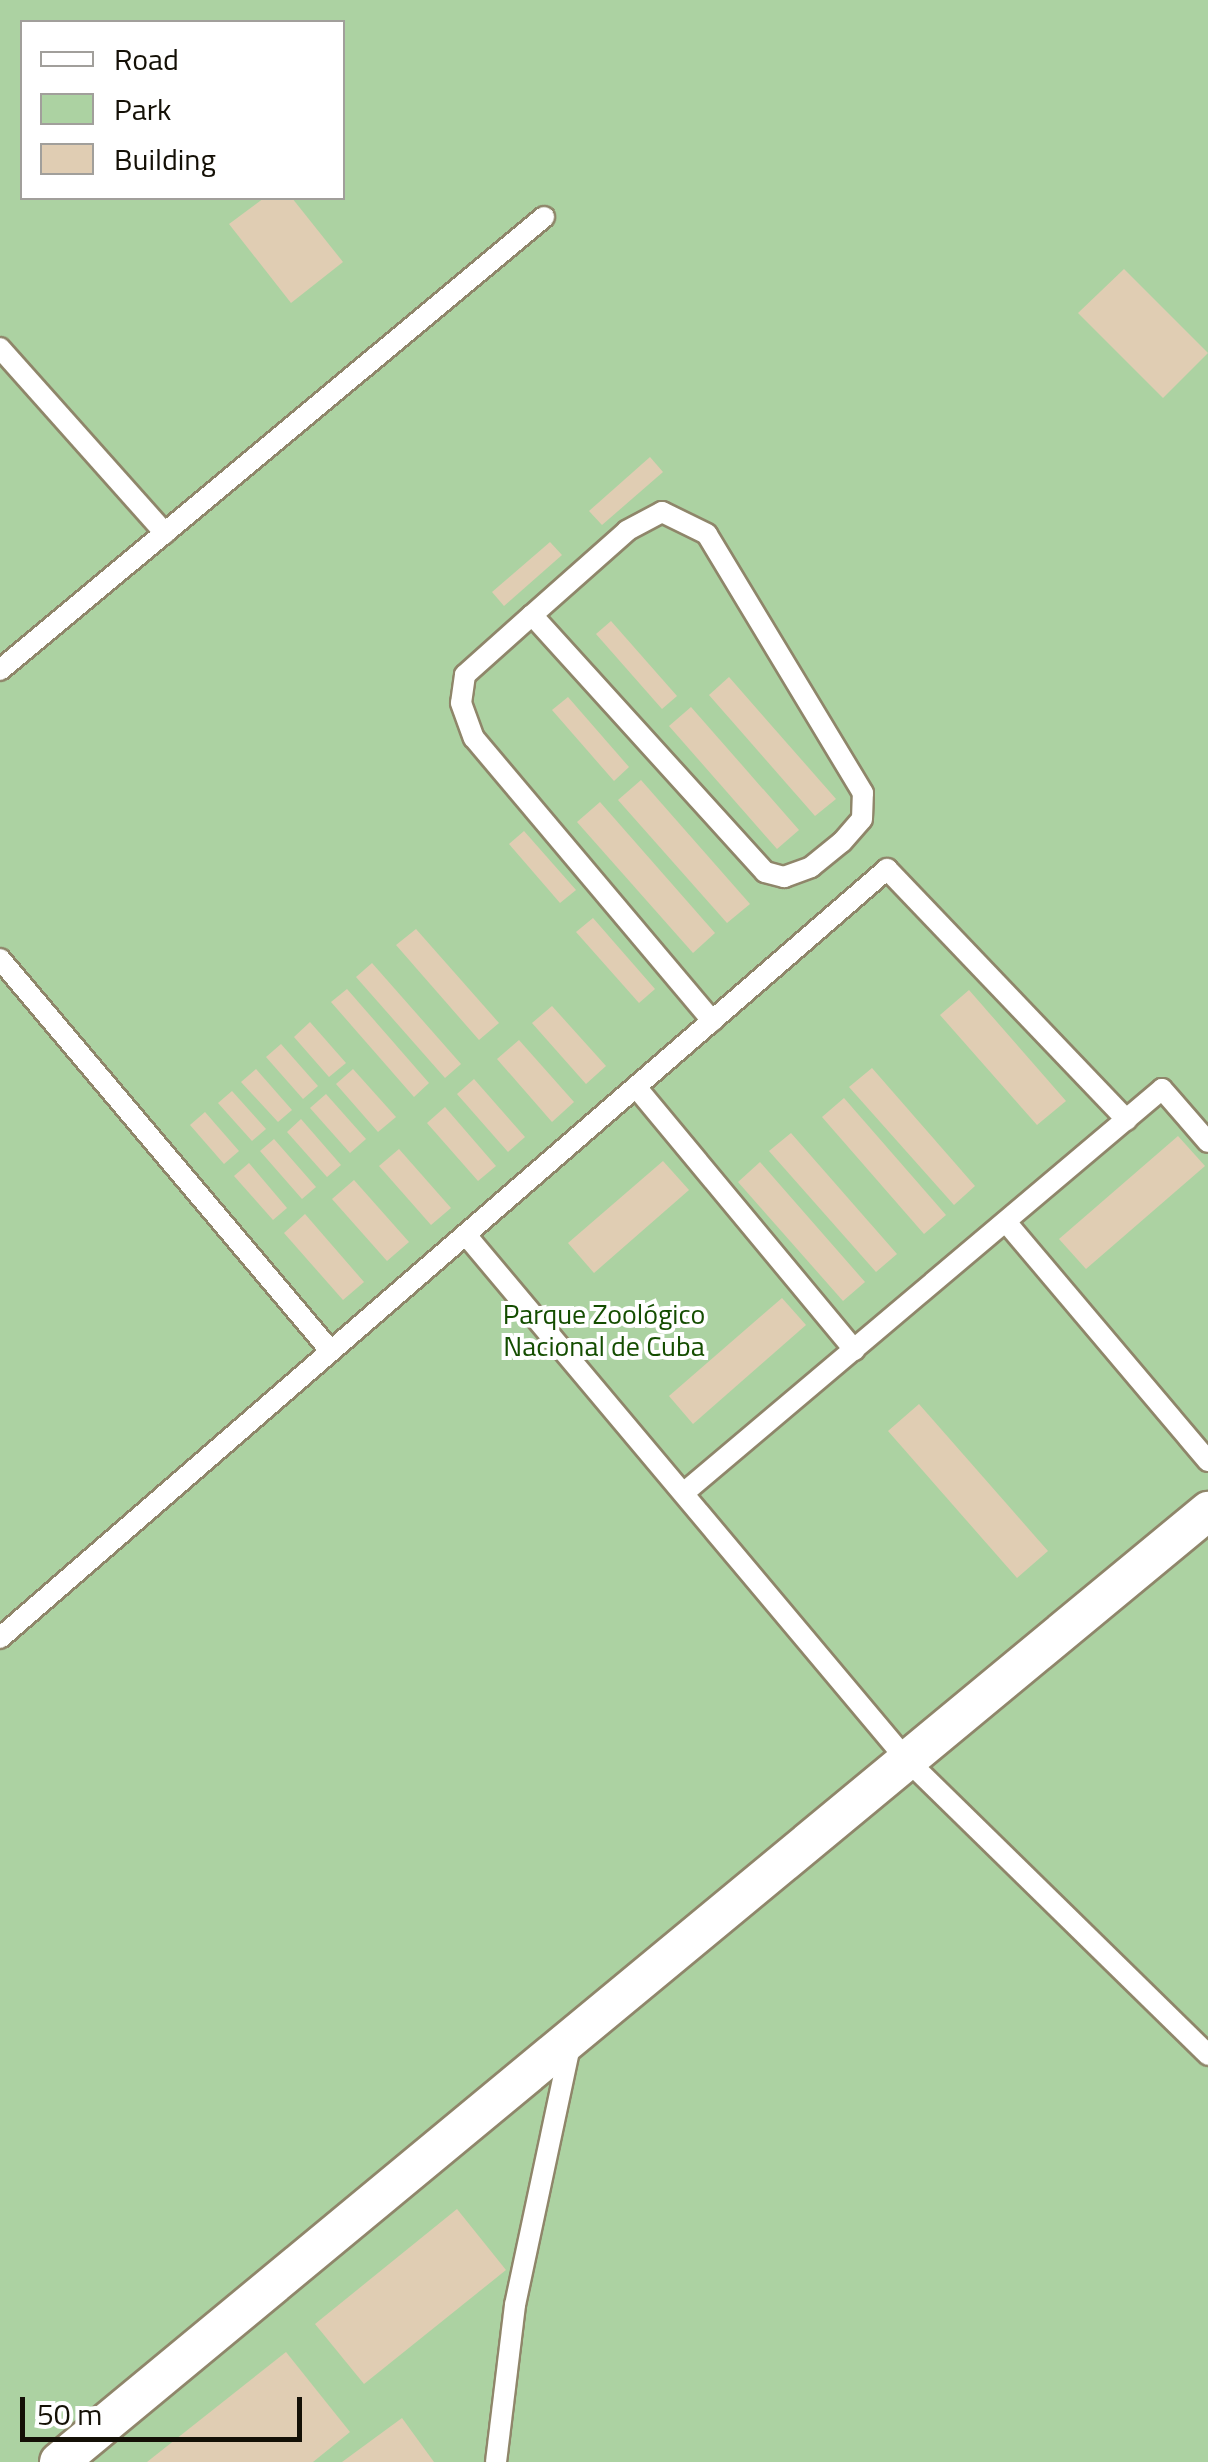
<!DOCTYPE html>
<meta charset="utf-8">
<style>
body{margin:0}
#map{position:relative;width:1208px;height:2462px;overflow:hidden;background:#fff5d6;font-family:"Titillium Web",sans-serif}
div>[style]{position:absolute}
[style*='--x']{left:calc(var(--x)*1px);top:calc(var(--y)*1px);width:calc(var(--w)*1px);rotate:calc(var(--a)*1deg)}
.green>*{inset:0;background:#acd2a2}
.building>*{inset:0;background:#e0cdb3}
.roads{filter:drop-shadow(2px 0 #8f866a) drop-shadow(-2px 0 #8f866a) drop-shadow(0 2px #8f866a) drop-shadow(0 -2px #8f866a)}
.service>*{height:20px;margin:-10px;padding:0 10px;transform-origin:10px;border-radius:10px;background:#fff}
.minor>*{height:38px;margin:-19px;padding:0 19px;transform-origin:19px;border-radius:19px;background:#fff}
span{translate:-50% -50%;white-space:nowrap;text-align:center;line-height:1.15;-webkit-text-stroke:8px #fff;paint-order:stroke}
.park-label{font-size:28px;color:#144d00}
.legend{position:absolute;left:20px;top:20px;width:325px;height:180px;box-sizing:border-box;background:#fff;border:2px solid #a19f9b;margin:0;padding:12px 18px;list-style:none;font-size:30px;color:#141006}
.legend li{display:flex;align-items:center;gap:20px;height:50px}
.legend b{width:50px;border:2px solid #a19f9b}
.scale{position:absolute;left:20px;top:2397px;width:282px;height:45px;box-sizing:border-box;border:5px solid #141006;border-top:0;padding-left:12px;font-size:30px;line-height:35px;white-space:nowrap;color:#141006;-webkit-text-stroke:8px #fff;paint-order:stroke}
</style>
<div id="map">
<div class="green">
<i style="clip-path:polygon(evenodd,0 0,1208px 0,1208px 2462px,0 2462px,0 0,22px 22px,342px 22px,342px 198px,22px 198px,22px 22px)"></i>
</div>
<div class="building">
<i style="clip-path:polygon(264px 198px,292px 198px,343px 262px,291px 303px,229px 224px)"></i>
<i style="clip-path:polygon(1124px 269px,1208px 353px,1163px 398px,1078px 313px)"></i>
<i style="clip-path:polygon(650px 457px,663px 472px,602px 525px,589px 511px)"></i>
<i style="clip-path:polygon(550px 542px,562px 555px,504px 606px,492px 592px)"></i>
<i style="clip-path:polygon(611px 621px,677px 696px,662px 709px,596px 634px)"></i>
<i style="clip-path:polygon(729px 677px,836px 799px,815px 816px,709px 695px)"></i>
<i style="clip-path:polygon(568px 697px,629px 767px,614px 781px,552px 710px)"></i>
<i style="clip-path:polygon(691px 707px,799px 830px,777px 849px,669px 726px)"></i>
<i style="clip-path:polygon(641px 780px,750px 904px,727px 923px,618px 800px)"></i>
<i style="clip-path:polygon(600px 802px,715px 933px,693px 953px,577px 822px)"></i>
<i style="clip-path:polygon(524px 831px,576px 890px,560px 903px,509px 844px)"></i>
<i style="clip-path:polygon(593px 918px,655px 989px,639px 1003px,576px 932px)"></i>
<i style="clip-path:polygon(416px 929px,499px 1023px,479px 1040px,396px 945px)"></i>
<i style="clip-path:polygon(372px 963px,461px 1064px,445px 1078px,356px 977px)"></i>
<i style="clip-path:polygon(347px 989px,429px 1083px,414px 1097px,331px 1002px)"></i>
<i style="clip-path:polygon(969px 990px,1066px 1101px,1037px 1125px,940px 1015px)"></i>
<i style="clip-path:polygon(552px 1006px,606px 1066px,586px 1084px,532px 1023px)"></i>
<i style="clip-path:polygon(310px 1022px,346px 1063px,329px 1077px,294px 1037px)"></i>
<i style="clip-path:polygon(519px 1040px,574px 1102px,552px 1122px,497px 1059px)"></i>
<i style="clip-path:polygon(281px 1044px,318px 1086px,303px 1099px,266px 1057px)"></i>
<i style="clip-path:polygon(872px 1068px,975px 1186px,954px 1205px,849px 1087px)"></i>
<i style="clip-path:polygon(256px 1069px,292px 1110px,278px 1122px,241px 1082px)"></i>
<i style="clip-path:polygon(353px 1069px,396px 1117px,378px 1132px,336px 1084px)"></i>
<i style="clip-path:polygon(474px 1079px,525px 1137px,508px 1152px,457px 1094px)"></i>
<i style="clip-path:polygon(232px 1091px,266px 1129px,252px 1141px,218px 1103px)"></i>
<i style="clip-path:polygon(326px 1094px,366px 1139px,350px 1153px,310px 1108px)"></i>
<i style="clip-path:polygon(844px 1098px,946px 1215px,924px 1234px,822px 1117px)"></i>
<i style="clip-path:polygon(445px 1107px,496px 1166px,478px 1181px,427px 1123px)"></i>
<i style="clip-path:polygon(205px 1112px,239px 1151px,224px 1164px,190px 1125px)"></i>
<i style="clip-path:polygon(301px 1119px,341px 1165px,327px 1177px,287px 1132px)"></i>
<i style="clip-path:polygon(791px 1133px,897px 1254px,876px 1272px,769px 1151px)"></i>
<i style="clip-path:polygon(1178px 1136px,1205px 1166px,1086px 1269px,1059px 1239px)"></i>
<i style="clip-path:polygon(274px 1139px,316px 1187px,302px 1199px,260px 1151px)"></i>
<i style="clip-path:polygon(399px 1149px,451px 1208px,431px 1225px,379px 1166px)"></i>
<i style="clip-path:polygon(663px 1161px,689px 1190px,594px 1273px,568px 1243px)"></i>
<i style="clip-path:polygon(760px 1162px,865px 1282px,843px 1301px,738px 1182px)"></i>
<i style="clip-path:polygon(249px 1163px,287px 1208px,273px 1220px,234px 1176px)"></i>
<i style="clip-path:polygon(354px 1180px,409px 1242px,387px 1261px,332px 1199px)"></i>
<i style="clip-path:polygon(305px 1214px,364px 1282px,343px 1300px,284px 1233px)"></i>
<i style="clip-path:polygon(782px 1298px,806px 1325px,693px 1424px,669px 1396px)"></i>
<i style="clip-path:polygon(919px 1404px,1048px 1551px,1017px 1578px,888px 1431px)"></i>
<i style="clip-path:polygon(457px 2209px,506px 2270px,364px 2384px,315px 2324px)"></i>
<i style="clip-path:polygon(286px 2352px,350px 2432px,313px 2462px,147px 2462px)"></i>
<i style="clip-path:polygon(402px 2418px,434px 2462px,342px 2462px)"></i>
</div>
<div class="roads">
<div class="service">
<i style="--x:0;--y:348;--w:248;--a:48.3"></i>
<i style="--x:532;--y:615;--w:347;--a:47.8"></i>
<i style="--x:765;--y:872;--w:20;--a:15"></i>
<i style="--x:784;--y:877;--w:29;--a:-20"></i>
<i style="--x:811;--y:867;--w:40;--a:-39"></i>
<i style="--x:842;--y:842;--w:30;--a:-49"></i>
<i style="--x:862;--y:819;--w:26;--a:-88"></i>
<i style="--x:863;--y:793;--w:302;--a:-121.1"></i>
<i style="--x:707;--y:534;--w:50;--a:-153.9"></i>
<i style="--x:662;--y:512;--w:40;--a:152"></i>
<i style="--x:627;--y:531;--w:127;--a:138.5"></i>
<i style="--x:532;--y:615;--w:90;--a:138.2"></i>
<i style="--x:465;--y:675;--w:28;--a:98"></i>
<i style="--x:461;--y:703;--w:37;--a:70"></i>
<i style="--x:474;--y:738;--w:370;--a:49.9"></i>
<i style="--x:0;--y:670;--w:708;--a:-39.78"></i>
<i style="--x:0;--y:959;--w:510;--a:49.85"></i>
<i style="--x:636;--y:1087;--w:342;--a:50.3"></i>
<i style="--x:1006;--y:1222;--w:313;--a:49.8"></i>
<i style="--x:466;--y:1235;--w:684;--a:49.98"></i>
<i style="--x:906;--y:1759;--w:423;--a:44.4"></i>
<i style="--x:686;--y:1491;--w:623;--a:-40.18"></i>
<i style="--x:1162;--y:1089;--w:70;--a:49"></i>
<i style="--x:0;--y:1638;--w:1174;--a:-40.92"></i>
<i style="--x:887;--y:869;--w:347;--a:46.3"></i>
<i style="--x:496;--y:2462;--w:158;--a:-83.1"></i>
<i style="--x:515;--y:2305;--w:270;--a:-78"></i>
</div>
<div class="minor">
<i style="--x:59;--y:2462;--w:1492;--a:-39.61"></i>
</div>
</div>
<div class="park-label">
<span style="left:604px;top:1330px">Parque Zoológico<br>Nacional de Cuba</span>
</div>
<ul class="legend">
<li><b style="height:12px;background:#fff"></b>Road</li>
<li><b style="height:28px;background:#acd2a2"></b>Park</li>
<li><b style="height:28px;background:#e0cdb3"></b>Building</li>
</ul>
<div class="scale">50 m</div>
</div>
